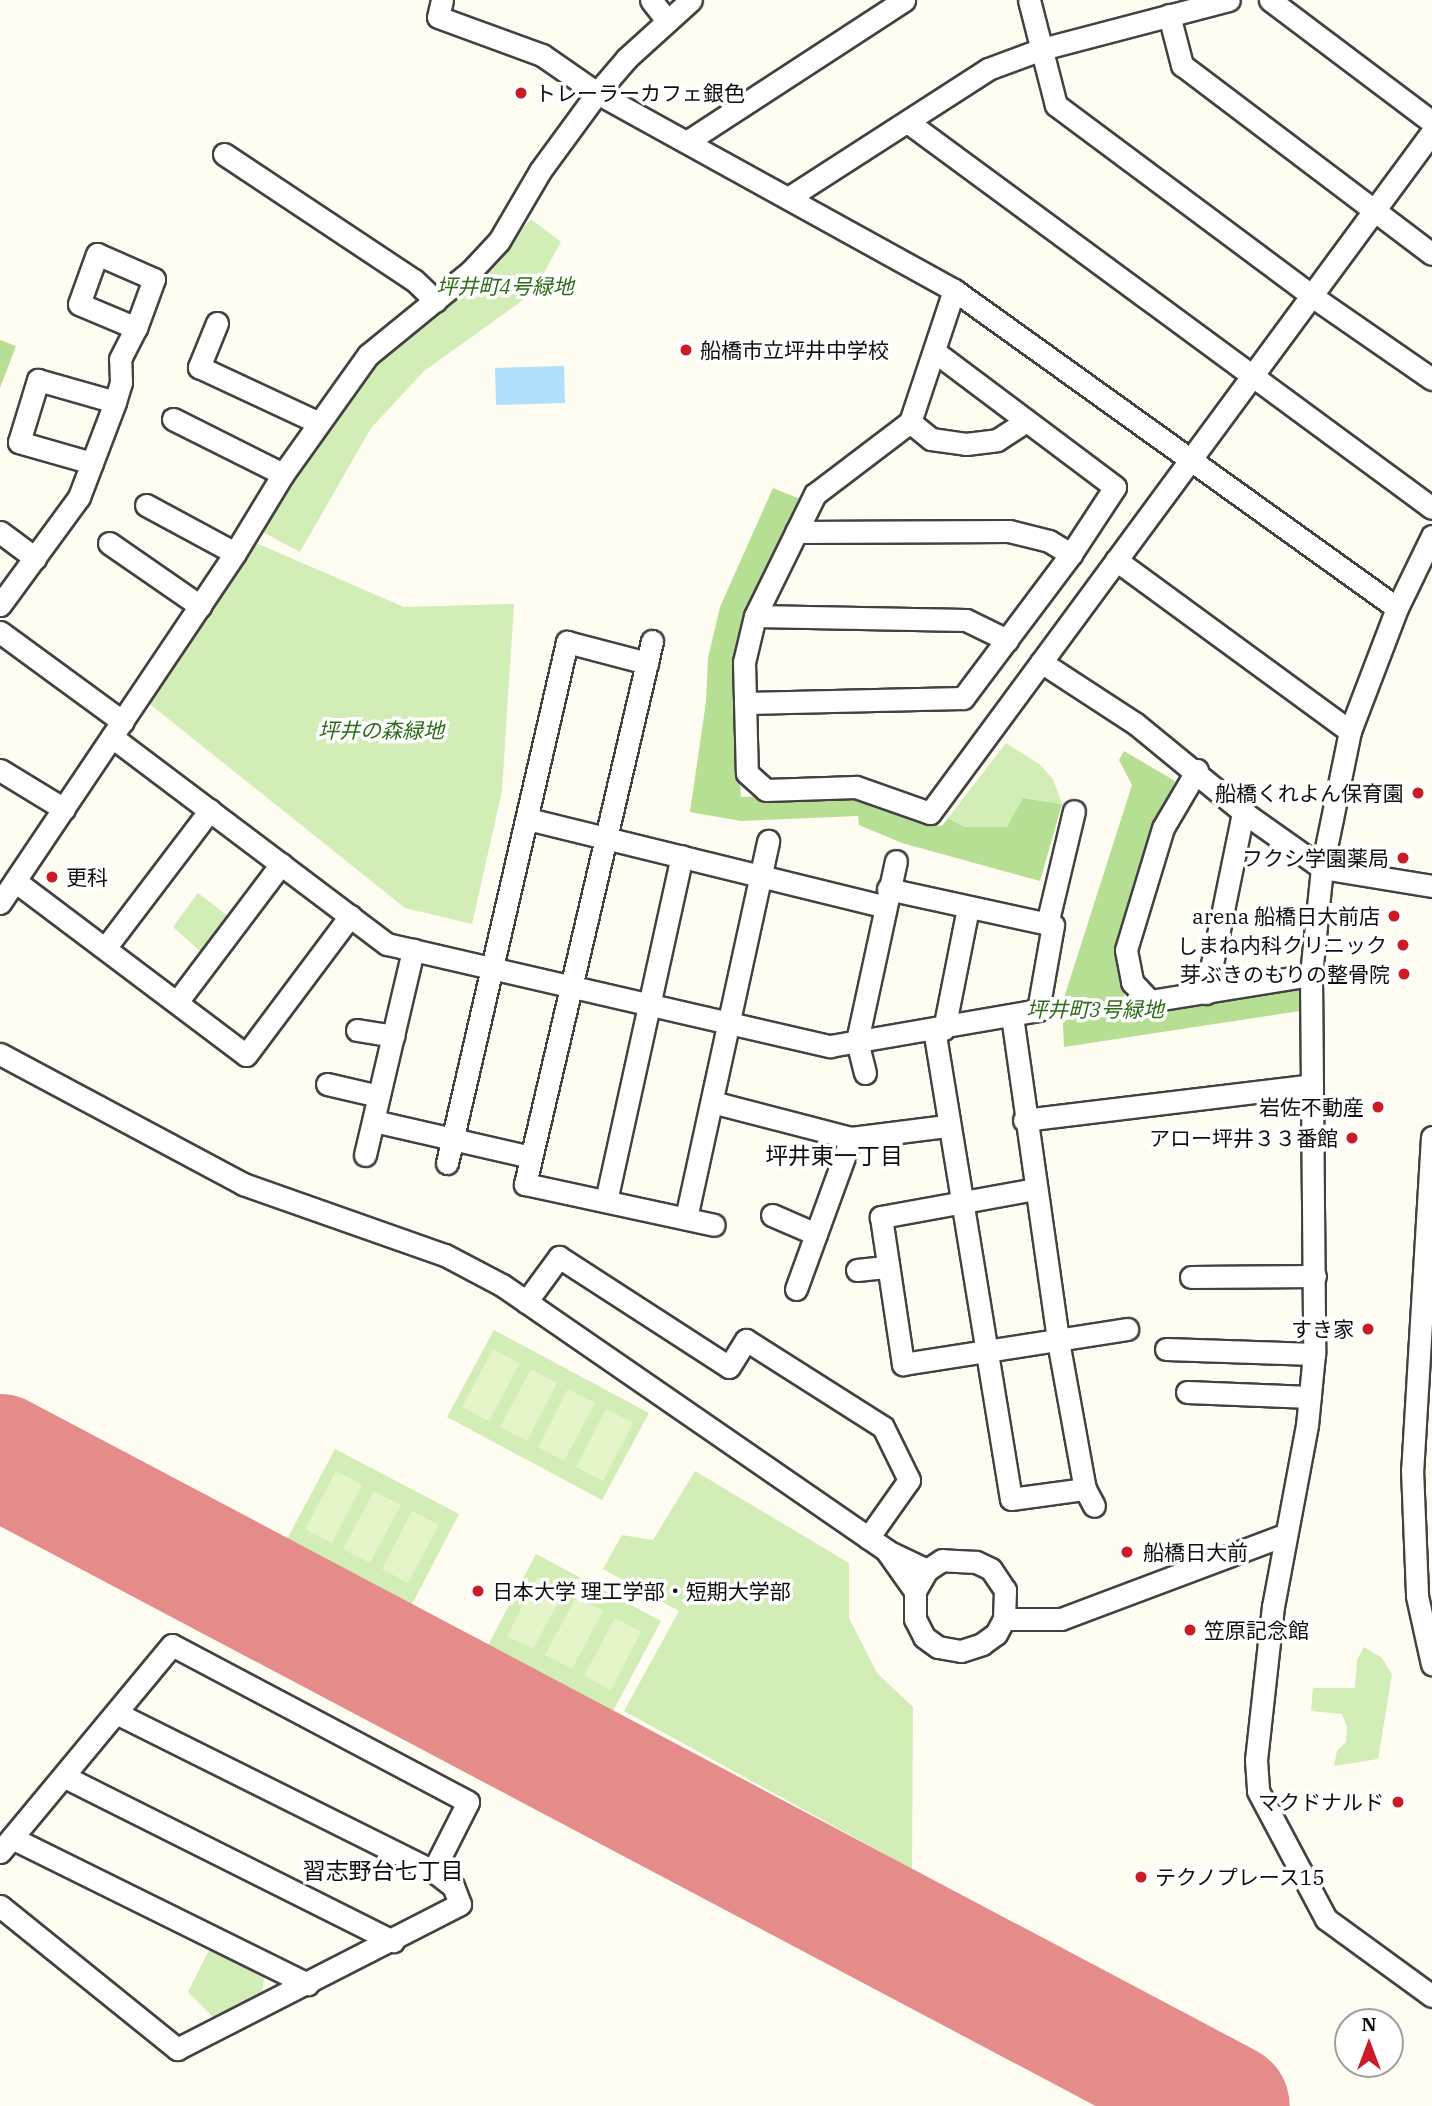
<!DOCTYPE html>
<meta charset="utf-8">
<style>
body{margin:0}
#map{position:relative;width:1432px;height:2106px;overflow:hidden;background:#fffcf1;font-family:"IBM Plex Serif","Noto Sans JP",serif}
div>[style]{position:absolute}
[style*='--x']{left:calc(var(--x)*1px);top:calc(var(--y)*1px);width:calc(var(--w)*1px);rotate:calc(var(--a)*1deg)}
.green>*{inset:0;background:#d3edb7}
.forest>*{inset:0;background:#b7df94}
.pitch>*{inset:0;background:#e5f4c9}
.water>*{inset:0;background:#b1e0fb}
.runway>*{height:124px;margin:-62px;padding:0 62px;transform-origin:62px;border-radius:62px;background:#e58c8b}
.roads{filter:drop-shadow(2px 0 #424242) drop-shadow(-2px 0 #424242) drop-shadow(0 2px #424242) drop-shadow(0 -2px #424242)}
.minor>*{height:21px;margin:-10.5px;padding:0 10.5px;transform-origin:10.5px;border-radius:10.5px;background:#fff}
.dots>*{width:19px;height:19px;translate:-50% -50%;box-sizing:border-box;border:4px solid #fff;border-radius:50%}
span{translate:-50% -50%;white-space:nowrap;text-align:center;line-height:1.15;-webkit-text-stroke:7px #fff;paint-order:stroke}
.poi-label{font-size:21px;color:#0f0f0f}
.left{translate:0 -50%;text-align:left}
.right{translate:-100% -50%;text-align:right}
.park-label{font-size:21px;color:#2b6d19;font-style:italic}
.neighbourhood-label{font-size:23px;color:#0f0f0f}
.north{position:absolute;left:1334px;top:2008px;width:70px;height:70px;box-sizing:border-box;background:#fff;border:2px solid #9f9f9f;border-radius:50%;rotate:0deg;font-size:19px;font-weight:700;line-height:28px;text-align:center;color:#0f0f0f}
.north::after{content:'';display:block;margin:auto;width:24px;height:32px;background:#cb1b25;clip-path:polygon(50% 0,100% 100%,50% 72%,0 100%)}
</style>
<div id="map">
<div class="green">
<i style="clip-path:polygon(531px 219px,561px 242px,537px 285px,519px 303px,424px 371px,371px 428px,300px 552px,259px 530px,373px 365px,479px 279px)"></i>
<i style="clip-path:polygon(256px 543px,404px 607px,514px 604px,502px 791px,472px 924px,405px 908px,146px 701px)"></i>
<i style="clip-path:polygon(1006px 743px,1039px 764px,1053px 779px,1062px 804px,1024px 798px,1007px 827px,964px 827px,948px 818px)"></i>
<i style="clip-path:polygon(198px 893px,228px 916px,201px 952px,173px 927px)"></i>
<i style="clip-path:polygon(494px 1330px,649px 1413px,602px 1500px,447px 1417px)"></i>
<i style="clip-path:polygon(335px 1449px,459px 1514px,411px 1606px,286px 1541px)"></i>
<i style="clip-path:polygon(695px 1471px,849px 1563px,849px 1618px,877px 1673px,913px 1707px,912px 1869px,624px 1711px,679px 1611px,603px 1569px,622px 1535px,653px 1540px)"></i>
<i style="clip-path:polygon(536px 1554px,661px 1621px,612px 1713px,487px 1647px)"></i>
<i style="clip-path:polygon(1364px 1647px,1382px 1658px,1392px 1674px,1378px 1759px,1334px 1766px,1337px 1751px,1346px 1742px,1347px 1727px,1342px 1714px,1311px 1711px,1313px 1688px,1355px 1688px,1357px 1660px)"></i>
<i style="clip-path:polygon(211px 1946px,265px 1972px,262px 1994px,216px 2020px,188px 1992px)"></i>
</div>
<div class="forest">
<i style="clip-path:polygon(0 340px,16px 346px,0 388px)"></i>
<i style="clip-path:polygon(773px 488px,800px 499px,745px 615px,733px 672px,741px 797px,858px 793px,922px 815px,926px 823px,942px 826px,948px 818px,964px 827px,1007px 827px,1023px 798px,1062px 804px,1040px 881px,902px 843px,859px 825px,858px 816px,741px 821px,690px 812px,706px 702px,708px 658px,720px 607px)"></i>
<i style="clip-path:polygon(1124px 751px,1175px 781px,1119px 947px,1127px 1016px,1299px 986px,1300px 1011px,1064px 1047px,1062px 1004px,1132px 785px,1119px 760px)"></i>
</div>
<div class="pitch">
<i style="clip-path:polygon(493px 1349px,520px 1363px,489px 1421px,462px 1407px)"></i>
<i style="clip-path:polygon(531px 1369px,557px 1383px,527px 1441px,500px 1427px)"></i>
<i style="clip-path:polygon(568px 1389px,595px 1403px,564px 1461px,538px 1447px)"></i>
<i style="clip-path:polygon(606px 1409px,633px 1423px,603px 1481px,576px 1467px)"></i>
<i style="clip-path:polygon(336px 1471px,362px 1485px,332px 1543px,305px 1529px)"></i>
<i style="clip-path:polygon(374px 1491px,401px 1505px,370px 1563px,343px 1549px)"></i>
<i style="clip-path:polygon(412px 1511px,439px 1525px,408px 1583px,382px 1569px)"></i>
<i style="clip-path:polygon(537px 1578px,564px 1592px,533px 1649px,507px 1636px)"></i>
<i style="clip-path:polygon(576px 1597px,603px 1611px,572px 1669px,545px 1655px)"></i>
<i style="clip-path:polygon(615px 1618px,641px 1632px,611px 1690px,584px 1676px)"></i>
</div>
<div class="water">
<i style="clip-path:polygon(564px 366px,565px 403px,496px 405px,495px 368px)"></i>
</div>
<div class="runway">
<i style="--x:0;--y:1456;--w:1389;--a:27.89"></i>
</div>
<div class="roads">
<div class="minor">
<i style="--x:442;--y:0;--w:17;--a:103"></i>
<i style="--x:438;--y:17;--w:111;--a:20.1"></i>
<i style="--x:542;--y:55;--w:67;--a:34.6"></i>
<i style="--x:597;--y:93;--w:408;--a:28.9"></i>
<i style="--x:954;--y:290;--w:545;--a:35.67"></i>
<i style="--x:651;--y:0;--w:24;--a:52"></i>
<i style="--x:1029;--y:0;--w:108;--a:75.6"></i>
<i style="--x:1056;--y:105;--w:319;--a:36.7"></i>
<i style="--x:1312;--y:296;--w:146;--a:34.7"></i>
<i style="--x:1270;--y:0;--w:203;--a:37"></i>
<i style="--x:1169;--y:15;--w:52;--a:75.4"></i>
<i style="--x:1182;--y:65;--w:313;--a:37.1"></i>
<i style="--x:909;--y:123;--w:649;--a:36.36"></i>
<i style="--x:688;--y:141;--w:258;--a:-33.1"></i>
<i style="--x:224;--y:154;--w:228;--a:33.6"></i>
<i style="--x:414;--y:280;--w:30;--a:44"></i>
<i style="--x:788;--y:198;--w:238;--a:-32.8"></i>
<i style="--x:988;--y:69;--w:58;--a:-20.3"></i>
<i style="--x:1042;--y:49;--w:193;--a:-14.7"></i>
<i style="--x:954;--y:290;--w:139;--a:108.4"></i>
<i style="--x:910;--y:422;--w:119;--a:142.8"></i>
<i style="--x:815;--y:494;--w:136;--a:116.2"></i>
<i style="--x:755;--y:616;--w:47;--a:103.4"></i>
<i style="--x:744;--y:662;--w:111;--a:88.5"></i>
<i style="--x:747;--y:773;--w:25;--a:42"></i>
<i style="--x:766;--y:790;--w:90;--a:-1.9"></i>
<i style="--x:856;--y:787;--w:78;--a:19.4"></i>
<i style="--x:930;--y:813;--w:846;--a:-53.6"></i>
<i style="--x:217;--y:323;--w:48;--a:112.2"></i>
<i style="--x:199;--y:367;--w:132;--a:25"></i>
<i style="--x:173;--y:419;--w:123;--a:26.6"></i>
<i style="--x:910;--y:422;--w:27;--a:39"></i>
<i style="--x:931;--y:439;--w:35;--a:8"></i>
<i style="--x:966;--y:444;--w:31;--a:-7"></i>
<i style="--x:997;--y:440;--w:35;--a:-33"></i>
<i style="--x:92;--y:463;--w:76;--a:-164"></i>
<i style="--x:19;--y:442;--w:65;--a:-73"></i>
<i style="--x:38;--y:380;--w:80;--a:15.9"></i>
<i style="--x:146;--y:505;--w:101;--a:28.3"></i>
<i style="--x:0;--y:532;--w:44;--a:36.6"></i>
<i style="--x:796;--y:532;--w:213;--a:-0.3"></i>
<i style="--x:1009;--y:531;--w:41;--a:14"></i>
<i style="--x:1049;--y:541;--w:26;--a:31"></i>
<i style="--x:1432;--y:536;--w:80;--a:115.9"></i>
<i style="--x:1397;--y:608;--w:132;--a:110.9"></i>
<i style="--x:1350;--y:731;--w:140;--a:101.6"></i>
<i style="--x:1322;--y:868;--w:108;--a:95.9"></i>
<i style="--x:1311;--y:975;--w:379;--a:89.5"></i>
<i style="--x:1314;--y:1354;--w:71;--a:95.6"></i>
<i style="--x:1307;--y:1425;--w:184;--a:100.6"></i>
<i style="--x:1273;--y:1606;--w:155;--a:96.3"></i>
<i style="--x:1256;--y:1760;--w:31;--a:86"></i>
<i style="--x:1258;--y:1791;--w:145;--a:62"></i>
<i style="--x:1326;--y:1919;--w:131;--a:36"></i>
<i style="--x:109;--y:543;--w:111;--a:34.7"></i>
<i style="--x:1116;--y:560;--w:290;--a:36.2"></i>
<i style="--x:0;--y:605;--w:134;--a:-53.8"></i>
<i style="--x:79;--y:497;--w:102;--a:-69.2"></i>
<i style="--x:115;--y:402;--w:21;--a:-73"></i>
<i style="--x:121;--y:382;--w:23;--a:-92"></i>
<i style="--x:120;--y:359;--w:35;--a:-63"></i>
<i style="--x:136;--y:328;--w:52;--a:-69.8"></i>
<i style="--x:154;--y:279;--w:62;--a:-156.3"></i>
<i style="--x:97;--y:254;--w:53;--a:109.8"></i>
<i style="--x:79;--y:304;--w:62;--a:22.8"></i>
<i style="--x:755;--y:616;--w:211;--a:1.1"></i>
<i style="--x:966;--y:620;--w:46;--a:26"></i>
<i style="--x:0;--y:632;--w:152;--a:36.2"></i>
<i style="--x:652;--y:641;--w:558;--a:103.16"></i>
<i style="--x:525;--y:1184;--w:193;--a:12.2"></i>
<i style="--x:1041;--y:662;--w:113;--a:33.1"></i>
<i style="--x:1136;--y:724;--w:139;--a:39.4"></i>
<i style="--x:1243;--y:812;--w:97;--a:35.3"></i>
<i style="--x:1322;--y:868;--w:111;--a:9.3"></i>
<i style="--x:745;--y:703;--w:218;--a:-1.3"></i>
<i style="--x:963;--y:698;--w:180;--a:-53.1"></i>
<i style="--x:1071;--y:554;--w:80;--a:-56.7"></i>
<i style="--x:1115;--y:487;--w:226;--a:-143.1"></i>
<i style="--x:112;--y:737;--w:344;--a:37"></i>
<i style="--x:387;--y:944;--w:455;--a:13"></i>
<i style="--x:830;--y:1046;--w:211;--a:-9.8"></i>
<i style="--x:1038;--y:1010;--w:86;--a:-80"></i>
<i style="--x:1053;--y:925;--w:169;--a:-167.7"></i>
<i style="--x:0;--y:770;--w:75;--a:31.4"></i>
<i style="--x:1197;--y:770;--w:67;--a:120.4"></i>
<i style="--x:1163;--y:828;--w:127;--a:106.9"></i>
<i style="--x:1126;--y:950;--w:33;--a:79"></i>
<i style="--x:1132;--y:982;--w:26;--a:47"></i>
<i style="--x:1150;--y:1001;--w:163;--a:-9.2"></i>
<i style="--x:528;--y:819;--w:366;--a:13.8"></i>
<i style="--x:15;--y:881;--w:289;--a:37"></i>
<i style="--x:246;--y:1055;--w:174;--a:-53.2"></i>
<i style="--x:0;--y:903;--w:422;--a:-56.1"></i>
<i style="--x:235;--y:553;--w:92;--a:-58.7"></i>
<i style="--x:283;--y:474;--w:146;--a:-54.5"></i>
<i style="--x:368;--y:355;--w:133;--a:-39.2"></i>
<i style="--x:471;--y:271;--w:41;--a:-47"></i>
<i style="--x:499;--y:241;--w:81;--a:-59.6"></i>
<i style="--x:540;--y:171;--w:97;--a:-53.8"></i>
<i style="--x:597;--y:93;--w:46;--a:-49.4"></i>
<i style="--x:627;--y:58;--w:86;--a:-42.2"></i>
<i style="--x:1047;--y:924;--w:116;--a:-76.6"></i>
<i style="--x:106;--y:947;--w:172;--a:-52.8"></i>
<i style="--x:1206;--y:993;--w:185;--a:-78.4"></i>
<i style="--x:177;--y:1002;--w:173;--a:-53"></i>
<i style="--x:1012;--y:1016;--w:328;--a:81.9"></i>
<i style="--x:1058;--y:1341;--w:150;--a:79.7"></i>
<i style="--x:1085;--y:1489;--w:19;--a:62"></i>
<i style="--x:934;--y:1029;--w:476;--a:80.7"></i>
<i style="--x:1011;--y:1499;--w:75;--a:-7.7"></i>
<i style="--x:944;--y:1029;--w:123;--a:-78.8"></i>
<i style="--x:357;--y:1030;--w:37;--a:9"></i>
<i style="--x:0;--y:1054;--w:276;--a:28.1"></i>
<i style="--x:243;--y:1184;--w:214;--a:19.4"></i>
<i style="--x:445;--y:1255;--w:64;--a:27.8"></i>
<i style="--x:502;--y:1285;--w:468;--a:34.6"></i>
<i style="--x:887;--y:1551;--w:44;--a:25.4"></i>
<i style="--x:865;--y:1073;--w:33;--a:-104"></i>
<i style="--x:857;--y:1041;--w:184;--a:-77.8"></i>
<i style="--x:327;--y:1084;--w:53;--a:13"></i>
<i style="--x:712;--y:1102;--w:144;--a:14.5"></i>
<i style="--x:851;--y:1138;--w:96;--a:-7.2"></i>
<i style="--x:1024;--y:1120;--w:290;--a:-6.9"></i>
<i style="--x:374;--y:1121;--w:161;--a:12.9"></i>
<i style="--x:1432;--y:1137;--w:333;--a:93.4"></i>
<i style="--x:1412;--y:1469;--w:127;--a:87.7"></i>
<i style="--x:1417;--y:1596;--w:70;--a:77.6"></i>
<i style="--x:365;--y:1155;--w:211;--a:-76.8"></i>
<i style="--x:447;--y:1163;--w:535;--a:-77.03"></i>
<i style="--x:567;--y:642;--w:83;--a:14.7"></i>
<i style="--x:1035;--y:1189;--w:157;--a:169.7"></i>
<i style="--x:881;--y:1217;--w:149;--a:81.5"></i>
<i style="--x:903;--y:1364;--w:227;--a:-8.9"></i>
<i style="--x:606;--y:1201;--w:353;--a:-77.6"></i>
<i style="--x:772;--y:1215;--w:48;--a:23.4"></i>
<i style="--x:686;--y:1218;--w:386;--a:-77.7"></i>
<i style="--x:857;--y:1270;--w:31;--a:-6"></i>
<i style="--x:1191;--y:1277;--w:124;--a:-0.5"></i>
<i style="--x:796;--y:1289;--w:161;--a:-70"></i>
<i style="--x:526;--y:1302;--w:56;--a:-53.7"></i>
<i style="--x:559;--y:1257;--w:202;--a:32.9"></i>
<i style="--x:729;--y:1367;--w:32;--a:-58"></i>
<i style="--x:746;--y:1340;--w:162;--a:32.4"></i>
<i style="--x:883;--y:1427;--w:59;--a:63.9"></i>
<i style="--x:909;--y:1480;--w:71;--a:125.3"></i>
<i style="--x:1166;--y:1349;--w:148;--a:1.9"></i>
<i style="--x:1187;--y:1392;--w:123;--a:2.3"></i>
<i style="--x:888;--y:1553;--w:47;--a:54.6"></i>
<i style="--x:915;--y:1591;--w:28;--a:90"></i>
<i style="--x:915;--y:1619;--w:20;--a:63"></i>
<i style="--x:924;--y:1637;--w:17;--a:36"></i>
<i style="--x:938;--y:1647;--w:23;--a:10"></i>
<i style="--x:961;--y:1651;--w:22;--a:-18"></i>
<i style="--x:982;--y:1644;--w:17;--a:-36"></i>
<i style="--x:996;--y:1634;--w:17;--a:-62"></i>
<i style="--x:1004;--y:1619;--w:29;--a:-88"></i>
<i style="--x:1005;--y:1590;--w:25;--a:-124"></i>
<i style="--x:991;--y:1569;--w:17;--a:-155"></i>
<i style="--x:976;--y:1562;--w:34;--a:-177"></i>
<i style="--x:942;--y:1560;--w:18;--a:146"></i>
<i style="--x:927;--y:1570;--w:24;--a:120"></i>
<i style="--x:1004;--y:1619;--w:57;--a:0"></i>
<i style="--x:1061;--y:1619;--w:239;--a:-20.6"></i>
<i style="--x:65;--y:1777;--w:367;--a:26.6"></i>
<i style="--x:12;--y:1838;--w:330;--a:26.3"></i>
<i style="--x:0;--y:1852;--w:269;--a:-50.3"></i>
<i style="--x:172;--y:1645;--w:335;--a:27.9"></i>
<i style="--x:468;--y:1802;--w:77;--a:116.9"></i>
<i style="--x:0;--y:1906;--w:228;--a:38.9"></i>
<i style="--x:177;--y:2049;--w:318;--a:-27.1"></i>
<i style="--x:460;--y:1904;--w:19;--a:-111"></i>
<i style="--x:453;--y:1886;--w:25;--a:-143"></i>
<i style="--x:433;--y:1871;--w:354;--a:-153.5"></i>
</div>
</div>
<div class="dots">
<i style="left:521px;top:93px;background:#cb1b25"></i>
<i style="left:686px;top:350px;background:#cb1b25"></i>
<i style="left:1418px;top:793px;background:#cb1b25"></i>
<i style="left:1403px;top:858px;background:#cb1b25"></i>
<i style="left:52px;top:877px;background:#cb1b25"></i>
<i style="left:1394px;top:916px;background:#cb1b25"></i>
<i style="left:1403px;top:945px;background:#cb1b25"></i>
<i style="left:1404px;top:974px;background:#cb1b25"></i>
<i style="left:1378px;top:1107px;background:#cb1b25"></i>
<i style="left:1352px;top:1138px;background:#cb1b25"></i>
<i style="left:1368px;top:1329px;background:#cb1b25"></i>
<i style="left:1127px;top:1552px;background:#cb1b25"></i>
<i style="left:478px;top:1591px;background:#cb1b25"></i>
<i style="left:1190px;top:1630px;background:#cb1b25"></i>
<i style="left:1398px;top:1802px;background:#cb1b25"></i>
<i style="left:1141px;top:1877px;background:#cb1b25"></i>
</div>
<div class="poi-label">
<span class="left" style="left:535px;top:93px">トレーラーカフェ銀色</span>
<span class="left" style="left:700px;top:350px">船橋市立坪井中学校</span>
<span class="right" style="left:1404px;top:793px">船橋くれよん保育園</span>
<span class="right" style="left:1389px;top:858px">フクシ学園薬局</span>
<span class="left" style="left:66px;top:877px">更科</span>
<span class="right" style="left:1380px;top:916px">arena 船橋日大前店</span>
<span class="right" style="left:1387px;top:945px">しまね内科クリニック</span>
<span class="right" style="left:1390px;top:974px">芽ぶきのもりの整骨院</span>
<span class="right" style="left:1364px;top:1107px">岩佐不動産</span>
<span class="right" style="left:1338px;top:1138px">アロー坪井３３番館</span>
<span class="right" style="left:1354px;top:1329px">すき家</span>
<span class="left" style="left:1143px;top:1552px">船橋日大前</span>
<span class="left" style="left:492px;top:1591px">日本大学 理工学部・短期大学部</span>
<span class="left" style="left:1204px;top:1630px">笠原記念館</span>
<span class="right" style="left:1384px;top:1802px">マクドナルド</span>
<span class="left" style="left:1155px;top:1877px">テクノプレース15</span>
</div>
<div class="park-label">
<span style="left:505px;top:286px">坪井町4号緑地</span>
<span style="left:381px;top:730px">坪井の森緑地</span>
<span style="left:1095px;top:1009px">坪井町3号緑地</span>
</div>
<div class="neighbourhood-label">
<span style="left:834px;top:1155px">坪井東一丁目</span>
<span style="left:383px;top:1870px">習志野台七丁目</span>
</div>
<div class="north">N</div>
</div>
